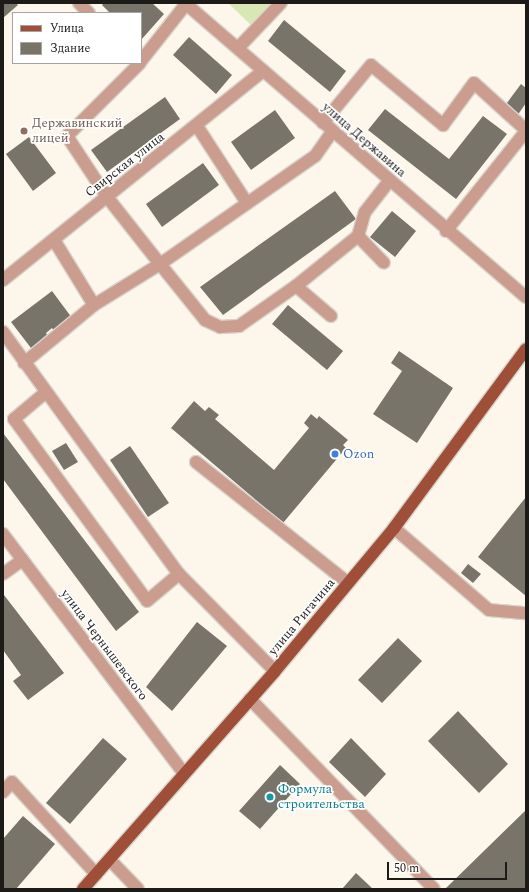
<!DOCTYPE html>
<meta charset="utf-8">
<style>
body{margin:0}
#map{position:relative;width:529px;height:892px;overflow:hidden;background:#fcf6eb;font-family:Spectral,serif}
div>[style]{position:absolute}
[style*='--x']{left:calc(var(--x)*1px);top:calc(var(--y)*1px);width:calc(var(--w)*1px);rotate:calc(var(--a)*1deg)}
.green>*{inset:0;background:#d7e8b4}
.building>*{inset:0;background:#79746a}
.roads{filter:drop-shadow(1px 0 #d8d3c9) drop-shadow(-1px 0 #d8d3c9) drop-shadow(0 1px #d8d3c9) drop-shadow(0 -1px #d8d3c9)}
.minor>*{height:12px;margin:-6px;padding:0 6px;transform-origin:6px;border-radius:6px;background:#cb9d8f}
.major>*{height:12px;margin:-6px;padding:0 6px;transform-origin:6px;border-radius:6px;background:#9f4f38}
.dots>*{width:11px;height:11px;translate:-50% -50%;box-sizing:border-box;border:2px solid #fff;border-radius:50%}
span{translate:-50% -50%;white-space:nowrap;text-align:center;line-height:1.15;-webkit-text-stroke:3.5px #fff;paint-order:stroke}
.education-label{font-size:13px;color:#785e54}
.left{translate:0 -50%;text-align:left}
.street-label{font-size:13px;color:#1d1b17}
.shop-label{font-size:13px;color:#366cbe}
.culture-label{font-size:13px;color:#0d838f}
.frame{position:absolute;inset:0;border:4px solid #1d1b17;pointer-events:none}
.legend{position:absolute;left:12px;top:12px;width:130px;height:52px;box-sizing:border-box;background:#fff;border:1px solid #a5a4a2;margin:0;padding:5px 7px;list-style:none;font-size:12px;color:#1d1b17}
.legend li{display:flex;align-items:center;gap:8px;height:20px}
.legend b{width:20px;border:1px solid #a5a4a2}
.scale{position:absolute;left:387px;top:862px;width:120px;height:18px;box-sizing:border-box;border:2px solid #1d1b17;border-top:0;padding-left:5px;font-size:12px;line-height:14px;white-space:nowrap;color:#1d1b17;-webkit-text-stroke:3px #fff;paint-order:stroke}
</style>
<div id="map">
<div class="green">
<i style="clip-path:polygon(228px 3px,271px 3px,251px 25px)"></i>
</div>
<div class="building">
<i style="clip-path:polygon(3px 3px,16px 3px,18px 5px,3px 18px)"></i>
<i style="clip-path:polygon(104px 3px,152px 3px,164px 14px,141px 40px,141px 13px,110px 13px,102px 5px)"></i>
<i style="clip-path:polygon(284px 20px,346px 71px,330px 92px,268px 41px)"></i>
<i style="clip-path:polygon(189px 37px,232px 75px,216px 94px,173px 55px)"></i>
<i style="clip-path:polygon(521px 84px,526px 88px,526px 103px,517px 116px,504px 107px)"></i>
<i style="clip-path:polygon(165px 97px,180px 119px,107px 172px,91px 150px)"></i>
<i style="clip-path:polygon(385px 109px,449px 159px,483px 116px,507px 134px,456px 199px,368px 130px)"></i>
<i style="clip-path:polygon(275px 110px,295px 138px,251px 170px,231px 142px)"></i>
<i style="clip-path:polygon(29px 137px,56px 173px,33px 191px,6px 154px)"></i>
<i style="clip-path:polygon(203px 163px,219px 185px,162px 227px,146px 204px)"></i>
<i style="clip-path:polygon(335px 191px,356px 219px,223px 315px,200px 287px)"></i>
<i style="clip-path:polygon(392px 211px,416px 231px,395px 257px,370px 237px)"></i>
<i style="clip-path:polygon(52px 291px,72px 318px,54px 331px,52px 328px,46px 333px,47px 335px,31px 348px,11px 322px)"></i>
<i style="clip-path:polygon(288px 305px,343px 351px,327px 370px,272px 324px)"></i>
<i style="clip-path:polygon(399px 351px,453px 388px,417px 443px,373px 414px,402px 371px,391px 363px)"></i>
<i style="clip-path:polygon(194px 401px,205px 411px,209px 407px,219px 415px,215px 419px,274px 470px,309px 428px,304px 423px,311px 414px,317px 419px,319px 416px,348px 440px,343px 445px,346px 448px,283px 523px,171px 428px)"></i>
<i style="clip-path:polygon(3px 433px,139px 612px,116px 631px,3px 479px)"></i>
<i style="clip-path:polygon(66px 443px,78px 462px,64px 470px,52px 451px)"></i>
<i style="clip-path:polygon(130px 446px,169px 503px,148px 517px,110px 460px)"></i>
<i style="clip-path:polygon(526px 497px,526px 596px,478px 557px)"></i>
<i style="clip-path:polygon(468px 564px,481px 574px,473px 583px,461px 573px)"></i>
<i style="clip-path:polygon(4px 595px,64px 673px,28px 700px,13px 681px,21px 675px,3px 650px)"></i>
<i style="clip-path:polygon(197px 622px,227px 646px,172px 711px,146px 687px)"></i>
<i style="clip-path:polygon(398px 638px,422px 661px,382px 703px,358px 680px)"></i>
<i style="clip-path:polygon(458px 711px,508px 764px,479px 793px,428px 741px)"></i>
<i style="clip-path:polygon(103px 738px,127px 759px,70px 824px,46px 803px)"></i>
<i style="clip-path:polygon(351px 738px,386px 774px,365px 797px,329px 762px)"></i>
<i style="clip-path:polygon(280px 765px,300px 784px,260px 829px,239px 811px)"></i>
<i style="clip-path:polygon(526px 810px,526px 889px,445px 889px)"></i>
<i style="clip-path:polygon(23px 816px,55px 844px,16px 889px,3px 889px,3px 839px)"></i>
<i style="clip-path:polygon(356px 873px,373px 889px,342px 889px)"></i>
</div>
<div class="roads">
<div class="minor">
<i style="--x:79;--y:3;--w:14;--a:45"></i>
<i style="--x:185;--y:3;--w:450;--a:40.8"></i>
<i style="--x:238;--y:48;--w:62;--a:-46.3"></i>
<i style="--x:141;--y:61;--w:73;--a:-51.7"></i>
<i style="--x:323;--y:123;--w:75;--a:-50.4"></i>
<i style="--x:371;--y:65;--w:94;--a:39.8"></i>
<i style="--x:443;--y:125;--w:52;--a:-53.6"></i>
<i style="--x:474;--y:83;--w:70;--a:42.1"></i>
<i style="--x:197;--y:126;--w:92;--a:57"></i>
<i style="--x:332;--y:132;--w:29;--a:125"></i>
<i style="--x:315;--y:156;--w:189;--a:145.1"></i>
<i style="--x:160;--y:264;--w:72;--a:51.2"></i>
<i style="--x:205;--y:320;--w:17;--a:25"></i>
<i style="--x:220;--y:327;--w:19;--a:-3"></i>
<i style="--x:239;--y:326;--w:70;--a:-35.1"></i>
<i style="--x:296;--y:286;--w:80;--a:-38.9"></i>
<i style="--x:358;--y:236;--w:25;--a:-74"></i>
<i style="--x:365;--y:212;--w:39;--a:-52"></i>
<i style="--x:446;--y:231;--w:128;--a:-51.3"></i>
<i style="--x:358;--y:236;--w:37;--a:46"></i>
<i style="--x:54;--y:240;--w:76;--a:58.4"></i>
<i style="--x:3;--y:280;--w:334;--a:-38.8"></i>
<i style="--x:296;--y:286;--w:46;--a:40.6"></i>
<i style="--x:3;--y:332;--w:299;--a:54"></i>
<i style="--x:179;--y:574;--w:136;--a:45.3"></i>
<i style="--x:24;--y:363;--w:91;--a:-39.6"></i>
<i style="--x:94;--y:305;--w:78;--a:-31.8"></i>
<i style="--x:160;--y:264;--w:85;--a:-128.3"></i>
<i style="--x:107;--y:197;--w:73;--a:-123.3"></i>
<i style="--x:67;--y:136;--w:103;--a:-45"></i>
<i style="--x:46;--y:392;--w:42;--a:139.8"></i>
<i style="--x:14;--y:419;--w:225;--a:53.8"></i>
<i style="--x:147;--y:601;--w:42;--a:-40.2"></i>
<i style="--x:196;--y:462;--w:194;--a:38.5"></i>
<i style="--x:394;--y:528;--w:125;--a:40.8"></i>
<i style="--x:489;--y:610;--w:37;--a:5"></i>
<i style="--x:3;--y:534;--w:300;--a:52.9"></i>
<i style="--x:3;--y:574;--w:24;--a:-36"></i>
<i style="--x:250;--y:699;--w:264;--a:45.9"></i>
<i style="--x:3;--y:792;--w:13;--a:-48"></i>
<i style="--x:12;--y:782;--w:125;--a:47.6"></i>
<i style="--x:110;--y:860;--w:40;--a:46"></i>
</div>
<div class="major">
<i style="--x:83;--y:889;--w:290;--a:-48.6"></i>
<i style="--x:275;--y:671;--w:186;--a:-50.2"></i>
<i style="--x:394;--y:528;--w:222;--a:-53.6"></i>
</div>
</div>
<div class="dots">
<i style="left:24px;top:131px;background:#8d6e63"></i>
<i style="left:335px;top:454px;background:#3f7fe0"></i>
<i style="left:270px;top:797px;background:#0f9aa8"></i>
</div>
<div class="education-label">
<span class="left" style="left:32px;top:131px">Державинский<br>лицей</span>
</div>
<div class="street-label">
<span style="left:364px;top:140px;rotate:41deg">улица Державина</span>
<span style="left:125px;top:165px;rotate:-38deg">Свирская улица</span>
<span style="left:302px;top:617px;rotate:-50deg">улица Ригачина</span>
<span style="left:104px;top:645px;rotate:53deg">улица Чернышевского</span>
</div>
<div class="shop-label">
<span class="left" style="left:343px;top:454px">Ozon</span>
</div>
<div class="culture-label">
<span class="left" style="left:278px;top:797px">Формула<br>строительства</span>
</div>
<div class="frame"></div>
<ul class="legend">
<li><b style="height:5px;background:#9f4f38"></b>Улица</li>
<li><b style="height:11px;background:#79746a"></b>Здание</li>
</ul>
<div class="scale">50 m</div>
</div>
